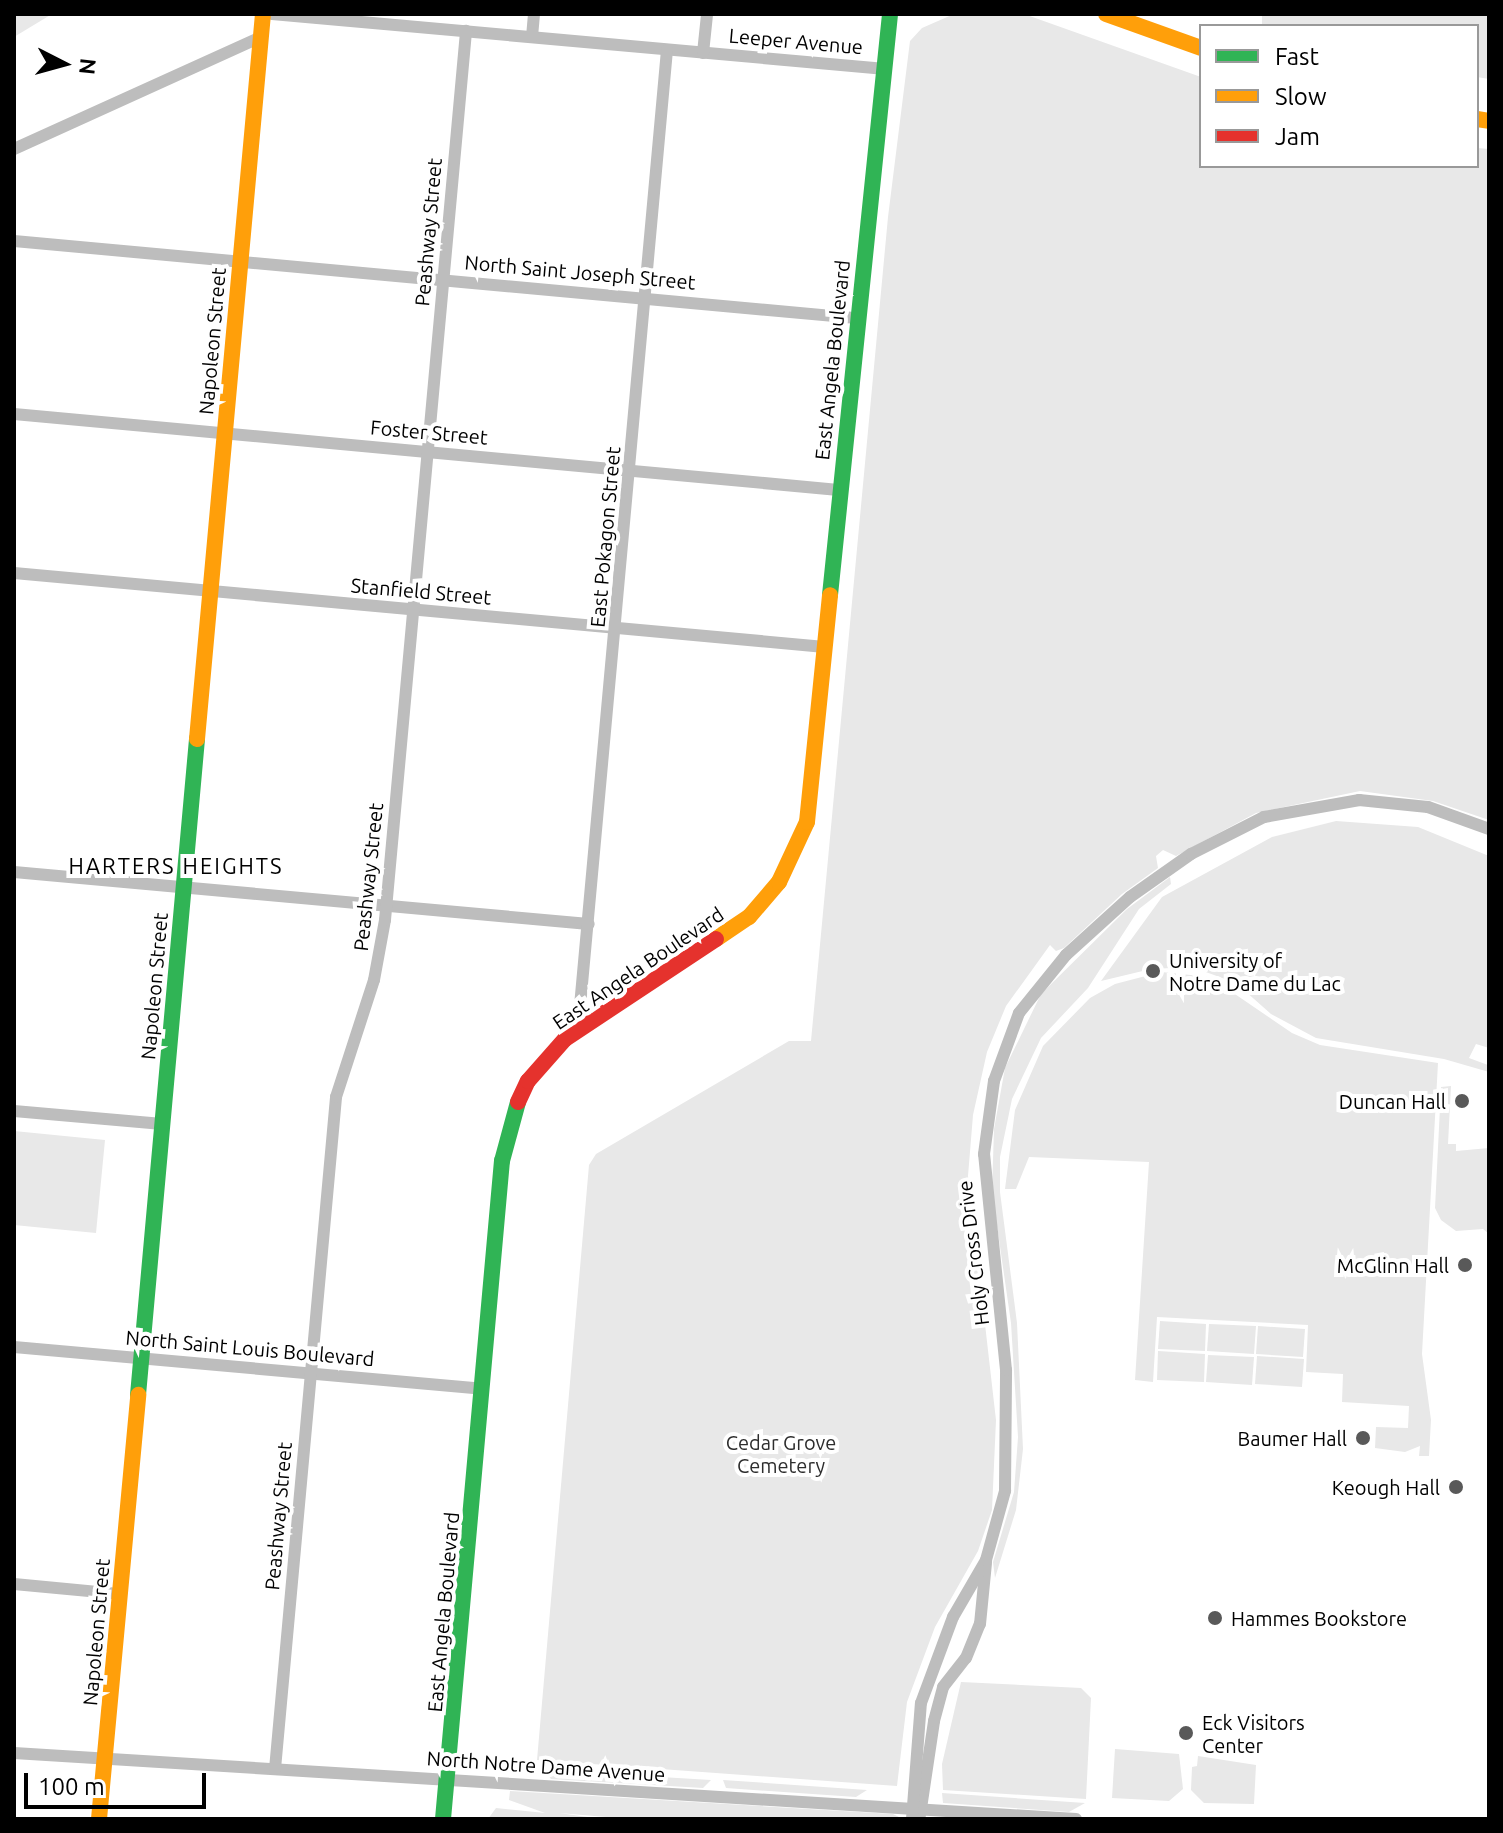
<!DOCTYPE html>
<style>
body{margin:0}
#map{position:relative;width:1503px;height:1833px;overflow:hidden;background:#fff;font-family:Ubuntu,sans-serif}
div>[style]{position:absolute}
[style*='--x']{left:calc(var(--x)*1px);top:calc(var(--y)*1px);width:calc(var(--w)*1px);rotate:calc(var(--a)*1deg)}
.green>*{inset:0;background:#e8e8e8}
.street>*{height:12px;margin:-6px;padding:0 6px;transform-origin:6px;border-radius:6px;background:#bdbdbd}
.fast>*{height:16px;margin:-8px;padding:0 8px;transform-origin:8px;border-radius:8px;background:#30b455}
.slow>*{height:16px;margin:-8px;padding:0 8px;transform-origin:8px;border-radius:8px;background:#ff9f0a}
.jam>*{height:16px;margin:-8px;padding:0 8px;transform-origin:8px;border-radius:8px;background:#e5322d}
.dots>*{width:22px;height:22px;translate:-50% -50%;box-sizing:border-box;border:4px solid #fff;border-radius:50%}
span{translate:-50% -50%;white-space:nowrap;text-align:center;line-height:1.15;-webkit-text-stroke:8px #fff;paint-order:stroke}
.street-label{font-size:20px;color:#000}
.poi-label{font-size:20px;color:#000}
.left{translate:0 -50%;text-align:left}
.right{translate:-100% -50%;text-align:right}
.park-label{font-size:20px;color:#2d2d2d}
.neighbourhood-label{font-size:22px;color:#000;letter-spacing:2px}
.frame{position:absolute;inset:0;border:16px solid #000;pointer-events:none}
.legend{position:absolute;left:1199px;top:24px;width:280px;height:144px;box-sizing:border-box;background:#fff;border:2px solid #999;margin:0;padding:10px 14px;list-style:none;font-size:24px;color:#000}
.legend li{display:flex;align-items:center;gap:16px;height:40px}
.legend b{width:40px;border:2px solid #999}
.north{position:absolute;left:24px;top:24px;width:80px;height:80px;-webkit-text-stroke:6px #fff;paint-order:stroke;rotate:96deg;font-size:22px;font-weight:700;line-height:32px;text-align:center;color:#000}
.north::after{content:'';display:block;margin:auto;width:28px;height:36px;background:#000;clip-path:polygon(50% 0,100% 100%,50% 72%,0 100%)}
.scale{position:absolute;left:24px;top:1773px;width:182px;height:36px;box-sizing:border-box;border:4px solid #000;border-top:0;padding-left:10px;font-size:24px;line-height:28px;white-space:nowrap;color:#000;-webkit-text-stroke:6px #fff;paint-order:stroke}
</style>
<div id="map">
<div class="green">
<i style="clip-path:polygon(14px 14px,52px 14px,14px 37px)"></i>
<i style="clip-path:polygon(954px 14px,1024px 14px,1201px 77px,1201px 166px,1477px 166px,1477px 148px,1489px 149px,1489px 820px,1433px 801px,1360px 791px,1256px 813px,1176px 856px,1163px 850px,1156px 856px,1158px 868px,1122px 894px,1064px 948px,1056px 951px,1050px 945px,1006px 1006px,987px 1052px,973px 1115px,968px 1176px,996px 1420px,992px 1510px,978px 1551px,935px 1627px,907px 1702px,897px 1786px,537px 1760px,589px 1165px,596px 1154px,789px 1041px,811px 1041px,888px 217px,910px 41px,922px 28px)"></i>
<i style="clip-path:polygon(1262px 14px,1489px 14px,1489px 79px,1477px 77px,1477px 26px,1262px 26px)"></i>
<i style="clip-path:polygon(1336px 821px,1418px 827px,1489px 856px,1489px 1048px,1476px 1044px,1469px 1058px,1488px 1065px,1489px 1072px,1444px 1059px,1316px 1038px,1271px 1014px,1236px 983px,1192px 967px,1151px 969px,1101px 981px,1162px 897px,1272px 837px)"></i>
<i style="clip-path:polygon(1170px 877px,1171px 884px,1139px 909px,1088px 988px,1041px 1038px,1012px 1099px,1000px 1157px,1000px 1192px,1017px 1323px,1023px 1449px,1016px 1510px,995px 1578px,993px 1562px,1014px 1492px,1018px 1437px,1011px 1323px,992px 1191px,994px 1129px,1005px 1068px,1041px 994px,1127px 909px)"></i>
<i style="clip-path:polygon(1161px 972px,1210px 977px,1292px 1033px,1320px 1045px,1438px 1063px,1422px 1354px,1431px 1420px,1429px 1456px,1419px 1456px,1420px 1446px,1405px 1452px,1375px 1448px,1376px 1427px,1408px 1428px,1409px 1406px,1342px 1402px,1343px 1374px,1306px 1372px,1308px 1325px,1157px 1317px,1153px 1382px,1135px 1380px,1149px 1162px,1029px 1157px,1016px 1189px,1005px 1189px,1015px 1110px,1043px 1046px,1090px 998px,1115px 984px)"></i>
<i style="clip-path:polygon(1451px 1086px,1448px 1144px,1456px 1144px,1456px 1151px,1489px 1148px,1489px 1234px,1483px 1229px,1456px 1231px,1441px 1220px,1435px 1208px,1441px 1087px)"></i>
<i style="clip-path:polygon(14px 1131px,105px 1140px,96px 1233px,14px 1225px)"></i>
<i style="clip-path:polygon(1160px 1321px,1206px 1324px,1205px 1351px,1158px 1349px)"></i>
<i style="clip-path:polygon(1209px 1324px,1256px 1326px,1254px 1354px,1207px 1351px)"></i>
<i style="clip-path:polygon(1258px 1326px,1305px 1329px,1303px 1357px,1256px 1354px)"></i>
<i style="clip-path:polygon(1158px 1351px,1205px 1354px,1204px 1382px,1157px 1380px)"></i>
<i style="clip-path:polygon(1208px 1355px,1254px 1357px,1252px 1385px,1206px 1382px)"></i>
<i style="clip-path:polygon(1257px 1356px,1304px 1359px,1302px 1387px,1255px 1384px)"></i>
<i style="clip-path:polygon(961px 1682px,1081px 1688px,1091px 1698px,1086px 1799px,943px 1790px,942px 1764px)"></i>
<i style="clip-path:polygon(1115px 1749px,1179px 1754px,1183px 1789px,1169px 1801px,1112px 1798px)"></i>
<i style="clip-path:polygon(1198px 1756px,1256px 1765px,1254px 1804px,1204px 1803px,1191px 1790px,1192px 1767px,1197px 1766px)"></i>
<i style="clip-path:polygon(544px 1770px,711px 1780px,703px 1788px,551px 1779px)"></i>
<i style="clip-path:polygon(723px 1780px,867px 1790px,856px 1797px,726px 1788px)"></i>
<i style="clip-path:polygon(510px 1791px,893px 1814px,903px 1819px,630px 1819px,559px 1813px,602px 1819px,488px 1819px,496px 1808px,545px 1813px,509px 1800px)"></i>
<i style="clip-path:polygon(942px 1793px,1085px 1803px,1069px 1812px,943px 1803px)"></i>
</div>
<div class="street">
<i style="--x:272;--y:14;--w:616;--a:5.12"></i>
<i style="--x:532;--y:37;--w:23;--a:-85"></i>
<i style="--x:703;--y:53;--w:39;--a:-84"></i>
<i style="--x:14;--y:149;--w:271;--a:-24.4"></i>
<i style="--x:14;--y:241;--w:846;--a:5.23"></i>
<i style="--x:14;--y:414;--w:828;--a:5.26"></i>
<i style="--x:14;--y:573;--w:814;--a:5.21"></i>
<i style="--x:14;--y:872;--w:577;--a:5.17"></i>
<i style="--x:578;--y:1028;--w:982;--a:-84.8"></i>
<i style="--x:14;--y:1111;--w:149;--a:5"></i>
<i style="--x:14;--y:1347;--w:470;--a:5.1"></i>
<i style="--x:14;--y:1584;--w:105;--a:5.4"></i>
<i style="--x:14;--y:1753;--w:1064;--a:3.56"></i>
<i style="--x:275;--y:1769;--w:675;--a:-84.81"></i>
<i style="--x:336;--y:1097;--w:123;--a:-72"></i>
<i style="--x:374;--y:980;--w:61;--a:-79.6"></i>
<i style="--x:385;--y:920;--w:893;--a:-84.79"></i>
<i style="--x:920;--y:1815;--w:95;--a:-81.5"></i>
<i style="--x:934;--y:1721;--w:35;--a:-75"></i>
<i style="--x:943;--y:1687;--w:37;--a:-52"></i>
<i style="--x:966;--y:1658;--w:37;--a:-68"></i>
<i style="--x:980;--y:1624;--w:61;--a:-84.4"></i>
<i style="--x:912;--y:1819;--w:116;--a:-85.6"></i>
<i style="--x:921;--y:1703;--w:92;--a:-69.6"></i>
<i style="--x:953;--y:1617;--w:66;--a:-59.9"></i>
<i style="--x:986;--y:1560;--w:72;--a:-74.6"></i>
<i style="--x:1005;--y:1491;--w:121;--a:-89.5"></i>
<i style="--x:1006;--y:1370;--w:217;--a:-95.8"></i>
<i style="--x:984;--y:1154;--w:74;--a:-82.2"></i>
<i style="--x:994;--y:1081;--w:72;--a:-69.8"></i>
<i style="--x:1019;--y:1013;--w:75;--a:-51"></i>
<i style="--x:1066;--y:955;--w:86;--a:-42.2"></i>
<i style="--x:1130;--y:897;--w:75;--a:-35.2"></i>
<i style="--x:1191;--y:854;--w:82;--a:-26.9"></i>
<i style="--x:1264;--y:817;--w:97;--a:-10.1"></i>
<i style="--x:1359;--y:800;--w:69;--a:5.8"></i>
<i style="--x:1428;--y:807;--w:65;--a:19.8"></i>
</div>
<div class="fast">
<i style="--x:830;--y:595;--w:584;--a:-84.1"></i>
<i style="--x:138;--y:1395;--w:659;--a:-84.86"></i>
<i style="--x:443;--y:1819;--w:661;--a:-84.88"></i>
<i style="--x:502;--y:1161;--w:61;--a:-74.8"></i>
</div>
<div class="slow">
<i style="--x:1106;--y:14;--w:101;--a:19.7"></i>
<i style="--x:1477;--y:119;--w:12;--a:9"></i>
<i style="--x:197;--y:739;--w:728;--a:-84.8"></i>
<i style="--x:716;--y:939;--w:40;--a:-34"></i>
<i style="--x:749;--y:917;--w:46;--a:-49.4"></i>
<i style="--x:779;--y:882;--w:66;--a:-65"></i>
<i style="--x:807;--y:822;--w:228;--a:-84.2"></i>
<i style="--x:99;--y:1819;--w:426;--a:-84.7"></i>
</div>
<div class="jam">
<i style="--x:518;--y:1102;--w:23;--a:-65"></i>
<i style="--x:528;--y:1081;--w:56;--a:-48.6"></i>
<i style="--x:565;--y:1039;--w:181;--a:-33.5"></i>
</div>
<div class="dots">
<i style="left:1153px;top:971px;background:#595959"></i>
<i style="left:1462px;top:1101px;background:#595959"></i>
<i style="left:1465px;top:1265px;background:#595959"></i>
<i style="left:1363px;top:1438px;background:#595959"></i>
<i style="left:1456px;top:1487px;background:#595959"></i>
<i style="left:1215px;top:1618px;background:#595959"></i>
<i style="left:1186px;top:1733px;background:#595959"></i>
</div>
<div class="street-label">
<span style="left:796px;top:41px;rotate:5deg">Leeper Avenue</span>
<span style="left:428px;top:232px;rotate:-85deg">Peashway Street</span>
<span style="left:580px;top:272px;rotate:5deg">North Saint Joseph Street</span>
<span style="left:212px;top:341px;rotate:-85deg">Napoleon Street</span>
<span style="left:832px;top:360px;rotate:-84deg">East Angela Boulevard</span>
<span style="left:429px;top:432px;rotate:5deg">Foster Street</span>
<span style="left:605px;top:537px;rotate:-85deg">East Pokagon Street</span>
<span style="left:421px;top:591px;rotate:5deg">Stanfield Street</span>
<span style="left:368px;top:877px;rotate:-84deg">Peashway Street</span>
<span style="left:638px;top:968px;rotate:-34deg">East Angela Boulevard</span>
<span style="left:154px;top:986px;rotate:-85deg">Napoleon Street</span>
<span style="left:973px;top:1253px;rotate:-97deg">Holy Cross Drive</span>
<span style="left:250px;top:1348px;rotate:5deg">North Saint Louis Boulevard</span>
<span style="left:278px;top:1516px;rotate:-85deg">Peashway Street</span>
<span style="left:443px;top:1612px;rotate:-85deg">East Angela Boulevard</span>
<span style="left:96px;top:1632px;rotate:-85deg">Napoleon Street</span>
<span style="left:546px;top:1766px;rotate:4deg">North Notre Dame Avenue</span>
</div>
<div class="poi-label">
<span class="left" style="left:1169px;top:972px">University of<br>Notre Dame du Lac</span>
<span class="right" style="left:1446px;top:1101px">Duncan Hall</span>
<span class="right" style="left:1449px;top:1265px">McGlinn Hall</span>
<span class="right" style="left:1347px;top:1438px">Baumer Hall</span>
<span class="right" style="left:1440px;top:1487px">Keough Hall</span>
<span class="left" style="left:1231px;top:1618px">Hammes Bookstore</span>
<span class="left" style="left:1202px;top:1734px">Eck Visitors<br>Center</span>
</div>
<div class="park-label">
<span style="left:781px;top:1454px">Cedar Grove<br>Cemetery</span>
</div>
<div class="neighbourhood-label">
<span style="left:176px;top:866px">HARTERS HEIGHTS</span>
</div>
<div class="frame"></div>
<ul class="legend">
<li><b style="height:10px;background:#30b455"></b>Fast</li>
<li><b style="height:10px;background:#ff9f0a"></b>Slow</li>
<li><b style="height:10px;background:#e5322d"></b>Jam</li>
</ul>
<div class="north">N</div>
<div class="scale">100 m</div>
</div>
